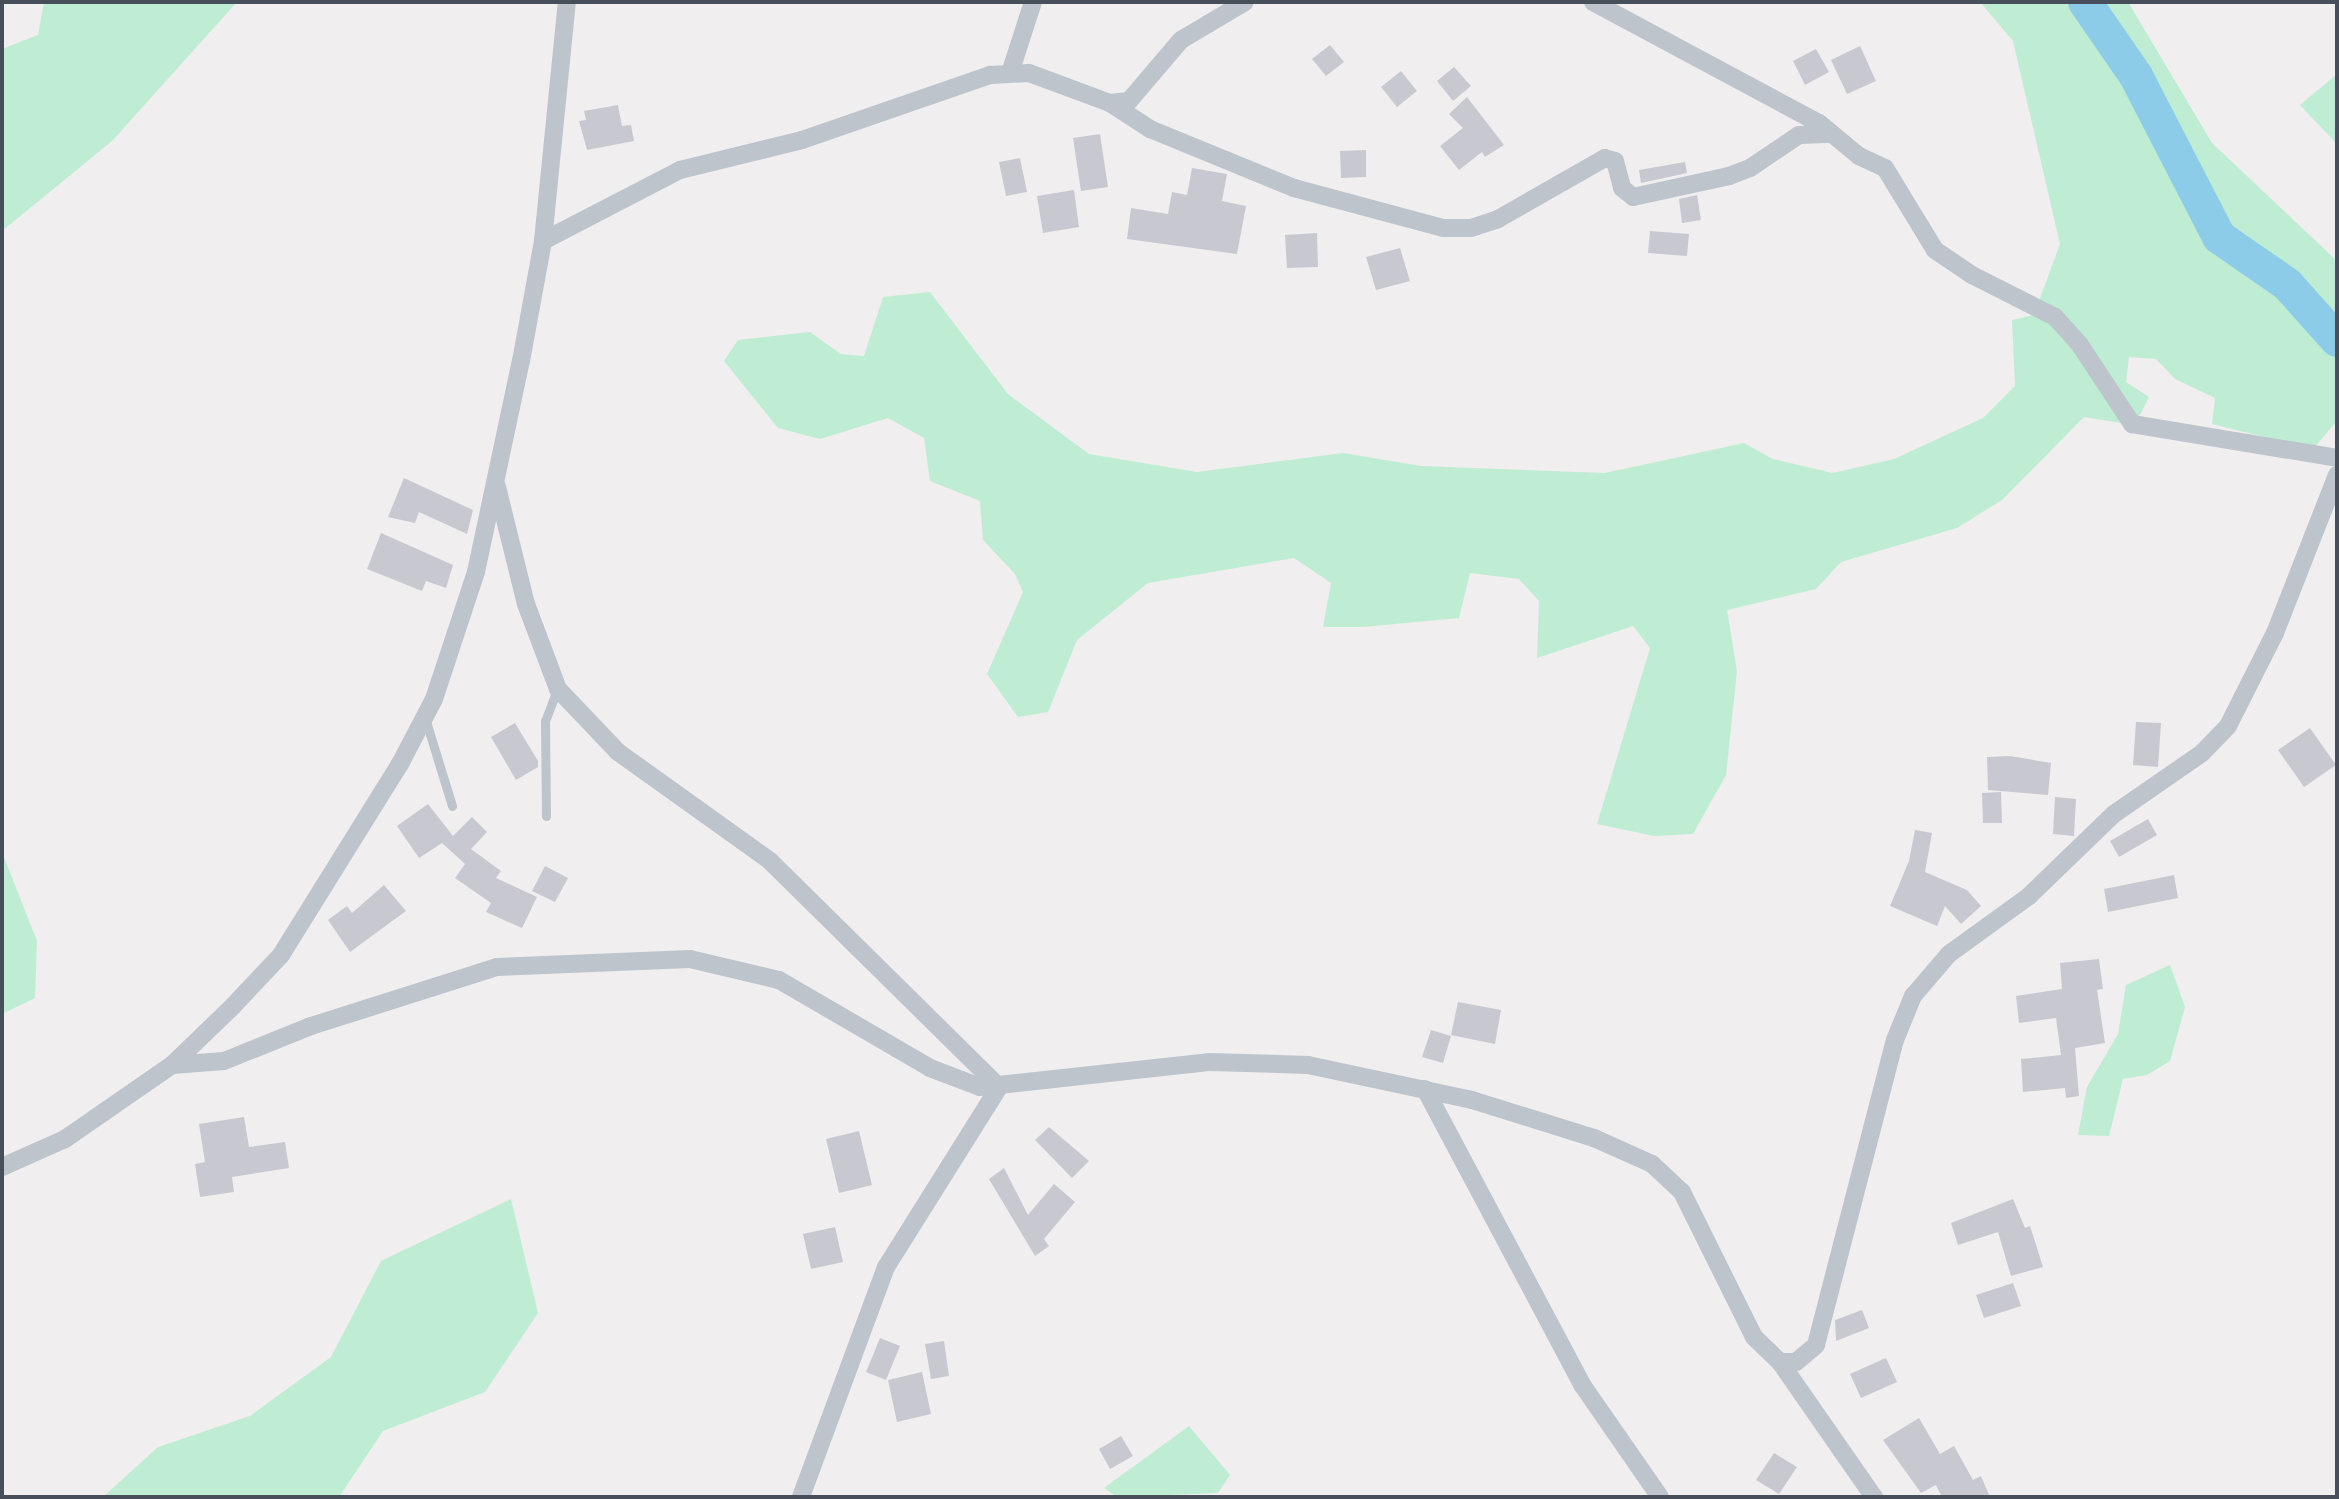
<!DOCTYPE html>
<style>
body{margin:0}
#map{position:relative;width:2339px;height:1499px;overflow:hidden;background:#f0eeee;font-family:"PT Sans Narrow",sans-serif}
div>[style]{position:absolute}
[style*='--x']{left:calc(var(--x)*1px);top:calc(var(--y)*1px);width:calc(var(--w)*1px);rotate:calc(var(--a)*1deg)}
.green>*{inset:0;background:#beedd4}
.river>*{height:34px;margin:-17px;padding:0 17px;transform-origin:17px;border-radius:17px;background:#8dcce8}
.building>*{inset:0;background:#c8c9d0}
.lane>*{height:9px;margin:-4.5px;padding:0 4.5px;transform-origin:4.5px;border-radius:4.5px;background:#bdc4cc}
.street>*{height:18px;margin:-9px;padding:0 9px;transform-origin:9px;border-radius:9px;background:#bdc4cc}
span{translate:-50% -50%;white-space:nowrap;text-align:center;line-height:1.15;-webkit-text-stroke:7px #fff;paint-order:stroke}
.frame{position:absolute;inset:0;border:4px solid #474f5a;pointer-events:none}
</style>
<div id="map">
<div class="green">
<i style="clip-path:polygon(44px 2px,237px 2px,112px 141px,2px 231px,2px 49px,38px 35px)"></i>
<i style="clip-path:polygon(1980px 2px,2128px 2px,2212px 143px,2337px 261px,2337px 421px,2313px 449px,2212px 424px,2215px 398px,2175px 379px,2156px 359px,2129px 357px,2126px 382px,2149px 397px,2140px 415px,2127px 424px,2084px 417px,2002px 500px,1957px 528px,1841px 562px,1816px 589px,1727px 610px,1737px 671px,1726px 775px,1693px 834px,1654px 836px,1597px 824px,1650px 648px,1633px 626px,1537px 658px,1539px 601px,1519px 579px,1470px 573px,1459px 618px,1363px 627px,1323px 627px,1331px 583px,1294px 558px,1148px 583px,1077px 640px,1048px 712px,1018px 717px,987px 674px,1023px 592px,1015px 574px,983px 540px,980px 501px,930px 481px,924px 438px,888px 418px,820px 439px,778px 428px,724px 361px,738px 340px,810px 332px,841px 354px,864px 356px,883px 297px,930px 292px,1008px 394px,1089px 454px,1197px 472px,1343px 453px,1421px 466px,1605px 473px,1744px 443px,1773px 459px,1833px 473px,1894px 459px,1983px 418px,2015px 386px,2012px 320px,2034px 315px,2060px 244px,2013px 41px)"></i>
<i style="clip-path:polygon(2337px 74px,2337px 144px,2300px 105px)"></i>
<i style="clip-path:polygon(2px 852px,37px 941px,35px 998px,2px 1014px)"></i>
<i style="clip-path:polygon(2170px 965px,2185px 1007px,2170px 1061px,2147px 1075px,2123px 1079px,2109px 1136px,2078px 1135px,2087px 1087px,2118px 1034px,2126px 985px)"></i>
<i style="clip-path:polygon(511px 1199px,538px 1313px,485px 1392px,383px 1431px,339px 1497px,103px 1497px,158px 1447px,250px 1416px,331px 1357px,381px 1261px)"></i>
<i style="clip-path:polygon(1189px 1426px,1230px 1475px,1218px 1493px,1117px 1497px,1104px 1488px)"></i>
</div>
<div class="river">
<i style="--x:2085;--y:2;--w:90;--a:55.4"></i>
<i style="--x:2136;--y:76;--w:181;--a:62.7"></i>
<i style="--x:2219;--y:237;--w:83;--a:34.7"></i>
<i style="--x:2287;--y:284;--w:75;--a:48.2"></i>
</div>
<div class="building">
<i style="clip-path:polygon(1330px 45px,1344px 62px,1326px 76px,1312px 59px)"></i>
<i style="clip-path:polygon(1860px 46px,1876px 81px,1847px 94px,1831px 60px)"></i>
<i style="clip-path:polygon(1816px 49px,1829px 72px,1805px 85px,1793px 61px)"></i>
<i style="clip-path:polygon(1454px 67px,1471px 86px,1453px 101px,1437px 81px)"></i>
<i style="clip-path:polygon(1401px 71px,1417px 91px,1397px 107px,1381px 87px)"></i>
<i style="clip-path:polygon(1467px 97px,1504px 145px,1485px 157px,1482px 152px,1459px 170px,1440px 146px,1463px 128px,1449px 114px)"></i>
<i style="clip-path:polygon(618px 105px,622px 126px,631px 125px,634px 141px,587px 150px,579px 121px,586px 120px,584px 111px)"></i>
<i style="clip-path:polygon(1100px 134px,1108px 187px,1081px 191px,1073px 138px)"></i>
<i style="clip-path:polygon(1366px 150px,1366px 177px,1341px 178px,1340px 151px)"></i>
<i style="clip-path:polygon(1020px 158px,1027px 192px,1006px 196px,999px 162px)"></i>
<i style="clip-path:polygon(1685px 162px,1687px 173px,1641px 183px,1639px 170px)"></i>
<i style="clip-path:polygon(1192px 168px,1227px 174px,1222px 201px,1246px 206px,1237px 254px,1127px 239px,1131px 208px,1168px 214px,1172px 192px,1187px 195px)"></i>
<i style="clip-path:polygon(1074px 190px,1079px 227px,1043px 233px,1037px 196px)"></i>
<i style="clip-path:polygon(1697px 195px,1701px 220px,1682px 223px,1679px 199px)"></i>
<i style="clip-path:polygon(1650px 231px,1689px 234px,1687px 256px,1648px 253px)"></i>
<i style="clip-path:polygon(1317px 233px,1318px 267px,1287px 268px,1285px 235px)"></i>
<i style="clip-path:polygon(1400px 248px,1410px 281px,1376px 290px,1366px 257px)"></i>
<i style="clip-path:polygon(404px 478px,473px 510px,467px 534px,419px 512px,415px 523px,388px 517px)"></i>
<i style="clip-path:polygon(381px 533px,453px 565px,446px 588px,426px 581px,422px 591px,367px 569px)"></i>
<i style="clip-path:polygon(2136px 722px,2161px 723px,2158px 767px,2133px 765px)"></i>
<i style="clip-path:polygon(515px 723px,538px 761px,538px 767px,516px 780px,491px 737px)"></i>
<i style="clip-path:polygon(2310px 728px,2336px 765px,2304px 787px,2278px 750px)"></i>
<i style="clip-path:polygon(2010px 756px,2051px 763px,2048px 795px,1988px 790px,1987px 757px)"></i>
<i style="clip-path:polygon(2001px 792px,2002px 823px,1983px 823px,1982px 793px)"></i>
<i style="clip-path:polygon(2055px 797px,2076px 799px,2074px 836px,2053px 834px)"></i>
<i style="clip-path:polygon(428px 804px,453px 836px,472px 817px,487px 832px,471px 849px,501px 871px,496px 878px,537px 897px,522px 928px,486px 912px,491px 903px,455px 878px,465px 864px,442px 843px,419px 858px,397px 826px)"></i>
<i style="clip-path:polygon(2148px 819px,2157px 835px,2119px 857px,2110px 841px)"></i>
<i style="clip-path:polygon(1915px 830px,1932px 833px,1925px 872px,1967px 890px,1981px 906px,1961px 924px,1945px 906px,1937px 926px,1890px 906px,1909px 861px)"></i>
<i style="clip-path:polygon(545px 866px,568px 878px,555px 902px,532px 891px)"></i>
<i style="clip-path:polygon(2174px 875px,2178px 898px,2108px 912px,2104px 889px)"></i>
<i style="clip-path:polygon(384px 885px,406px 911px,350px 952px,328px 920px,347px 906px,352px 913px)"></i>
<i style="clip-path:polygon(2099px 959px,2103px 989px,2097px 990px,2105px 1043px,2075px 1048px,2079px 1096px,2066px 1098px,2065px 1088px,2023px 1092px,2021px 1059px,2061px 1055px,2056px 1018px,2019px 1023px,2016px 996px,2062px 989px,2060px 963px)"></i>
<i style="clip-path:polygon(1458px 1002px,1501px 1010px,1495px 1044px,1451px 1035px)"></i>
<i style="clip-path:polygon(1431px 1030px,1451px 1036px,1443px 1063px,1422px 1057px)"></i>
<i style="clip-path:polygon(244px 1117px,249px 1147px,285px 1142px,289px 1168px,232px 1177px,234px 1192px,200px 1197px,195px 1164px,205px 1162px,199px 1124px)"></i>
<i style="clip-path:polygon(1049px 1127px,1089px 1161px,1072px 1178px,1035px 1140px)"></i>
<i style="clip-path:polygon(859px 1131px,872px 1185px,839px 1193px,826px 1139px)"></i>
<i style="clip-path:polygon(1004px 1168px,1028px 1215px,1054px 1184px,1075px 1202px,1044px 1239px,1049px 1246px,1035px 1256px,989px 1179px)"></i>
<i style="clip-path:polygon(2013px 1199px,2025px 1228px,2030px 1226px,2043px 1267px,2011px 1276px,1998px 1232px,1958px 1245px,1951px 1223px)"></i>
<i style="clip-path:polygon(835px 1227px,843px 1262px,811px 1269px,803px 1234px)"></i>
<i style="clip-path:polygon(2013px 1283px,2021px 1306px,1984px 1318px,1976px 1295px)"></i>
<i style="clip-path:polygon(1862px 1310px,1869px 1328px,1836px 1341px,1835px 1320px)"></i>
<i style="clip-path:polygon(880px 1338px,900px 1346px,886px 1380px,866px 1372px)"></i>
<i style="clip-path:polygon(944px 1341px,949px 1376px,931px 1379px,925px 1344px)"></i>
<i style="clip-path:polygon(1886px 1358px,1897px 1382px,1861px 1398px,1850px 1374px)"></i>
<i style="clip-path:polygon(922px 1372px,931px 1414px,897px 1422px,888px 1380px)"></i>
<i style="clip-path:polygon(1919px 1418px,1940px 1454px,1954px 1446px,1973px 1480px,1981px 1476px,1990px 1497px,1942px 1497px,1936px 1485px,1921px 1493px,1883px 1440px)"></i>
<i style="clip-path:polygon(1121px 1436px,1133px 1456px,1110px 1469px,1099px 1449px)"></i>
<i style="clip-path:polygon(1774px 1453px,1797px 1467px,1779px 1494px,1756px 1480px)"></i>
</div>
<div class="lane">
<i style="--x:425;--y:718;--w:92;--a:72.9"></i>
<i style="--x:546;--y:816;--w:95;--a:-90.6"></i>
<i style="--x:545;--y:721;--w:33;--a:-69"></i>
</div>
<div class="street">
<i style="--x:1593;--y:2;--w:256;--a:28.2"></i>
<i style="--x:1819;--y:123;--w:52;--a:39.5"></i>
<i style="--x:1859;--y:156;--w:29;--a:25"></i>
<i style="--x:1885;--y:168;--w:96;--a:58.6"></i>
<i style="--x:1935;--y:250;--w:45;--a:34"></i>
<i style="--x:1972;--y:275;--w:93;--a:26.8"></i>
<i style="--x:2055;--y:317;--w:38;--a:48"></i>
<i style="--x:2080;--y:345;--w:95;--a:56.6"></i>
<i style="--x:2132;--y:424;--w:208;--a:9.4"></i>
<i style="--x:1011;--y:70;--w:71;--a:-72.1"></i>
<i style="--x:1110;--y:103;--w:48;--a:33"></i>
<i style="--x:1150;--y:129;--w:156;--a:22.3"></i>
<i style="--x:1294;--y:188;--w:154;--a:15"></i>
<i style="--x:1443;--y:228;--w:28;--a:0"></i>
<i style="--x:1471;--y:228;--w:28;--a:-18"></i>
<i style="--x:1498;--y:219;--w:123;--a:-29.7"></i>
<i style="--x:1605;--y:158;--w:10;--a:17"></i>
<i style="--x:1615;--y:161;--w:28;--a:75"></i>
<i style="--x:1622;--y:188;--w:14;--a:39"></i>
<i style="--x:1633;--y:197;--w:98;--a:-12.3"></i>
<i style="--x:1729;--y:176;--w:22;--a:-21"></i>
<i style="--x:1750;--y:168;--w:59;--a:-34"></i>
<i style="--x:1799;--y:135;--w:33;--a:-2"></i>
<i style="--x:543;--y:241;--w:154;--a:-27.4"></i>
<i style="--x:680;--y:170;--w:126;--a:-13.8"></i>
<i style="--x:802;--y:140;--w:199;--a:-19.1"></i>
<i style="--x:990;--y:75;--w:39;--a:-3"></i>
<i style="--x:1029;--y:73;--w:86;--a:20.3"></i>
<i style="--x:1110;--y:103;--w:19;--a:-6"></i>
<i style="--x:1129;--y:101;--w:80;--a:-49.6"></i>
<i style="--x:1181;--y:40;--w:74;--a:-30.7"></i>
<i style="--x:497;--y:487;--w:121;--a:76.1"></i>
<i style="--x:526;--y:604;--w:91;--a:69.4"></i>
<i style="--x:558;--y:689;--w:87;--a:46.4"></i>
<i style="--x:618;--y:752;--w:187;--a:35.6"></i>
<i style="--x:770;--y:861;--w:322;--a:44.6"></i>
<i style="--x:999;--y:1087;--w:213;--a:122.1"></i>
<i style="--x:886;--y:1267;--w:245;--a:110.3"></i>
<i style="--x:172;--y:1065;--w:52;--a:-4.4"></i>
<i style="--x:224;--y:1061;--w:94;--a:-21.9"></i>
<i style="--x:311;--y:1026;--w:195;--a:-17.6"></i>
<i style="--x:497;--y:967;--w:193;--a:-2.4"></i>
<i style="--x:690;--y:959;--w:91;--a:13.3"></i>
<i style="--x:779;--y:980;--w:175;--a:30.2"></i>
<i style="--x:930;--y:1068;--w:53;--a:20.8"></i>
<i style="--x:980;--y:1087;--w:230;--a:-6.2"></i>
<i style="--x:1209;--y:1062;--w:99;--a:1.7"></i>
<i style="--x:1308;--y:1065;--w:168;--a:12"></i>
<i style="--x:1472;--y:1100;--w:128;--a:17.3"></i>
<i style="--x:1594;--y:1138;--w:64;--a:24.1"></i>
<i style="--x:1652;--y:1164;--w:41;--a:43"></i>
<i style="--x:1682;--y:1192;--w:162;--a:63.6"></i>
<i style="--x:1754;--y:1337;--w:36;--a:44"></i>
<i style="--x:1780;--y:1362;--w:16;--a:0"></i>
<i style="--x:1796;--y:1362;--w:26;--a:-40"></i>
<i style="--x:1816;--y:1345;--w:315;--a:-75.5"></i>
<i style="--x:1895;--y:1040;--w:48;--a:-67.8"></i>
<i style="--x:1913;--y:996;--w:55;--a:-49.4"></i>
<i style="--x:1949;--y:954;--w:99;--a:-35.9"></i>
<i style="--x:2029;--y:896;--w:118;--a:-44"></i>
<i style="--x:2114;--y:814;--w:107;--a:-34.7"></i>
<i style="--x:2202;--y:753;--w:37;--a:-46"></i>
<i style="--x:2228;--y:726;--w:104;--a:-63.2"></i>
<i style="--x:2275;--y:633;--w:170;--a:-68.6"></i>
<i style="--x:1425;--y:1089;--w:336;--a:62"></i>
<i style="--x:1583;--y:1386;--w:135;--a:55.3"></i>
<i style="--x:2;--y:1167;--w:69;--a:-24"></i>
<i style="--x:65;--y:1139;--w:130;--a:-34.7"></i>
<i style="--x:172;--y:1065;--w:85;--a:-44"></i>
<i style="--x:233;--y:1006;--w:70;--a:-46.7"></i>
<i style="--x:281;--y:955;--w:225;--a:-58.1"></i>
<i style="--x:400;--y:764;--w:73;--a:-62.4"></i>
<i style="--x:434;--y:699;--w:134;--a:-71.7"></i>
<i style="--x:476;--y:572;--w:216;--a:-78"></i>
<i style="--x:521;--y:361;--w:122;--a:-79.6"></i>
<i style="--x:543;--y:241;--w:240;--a:-84.3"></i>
<i style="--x:1780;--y:1362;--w:165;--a:55.2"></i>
</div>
<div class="frame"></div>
</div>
